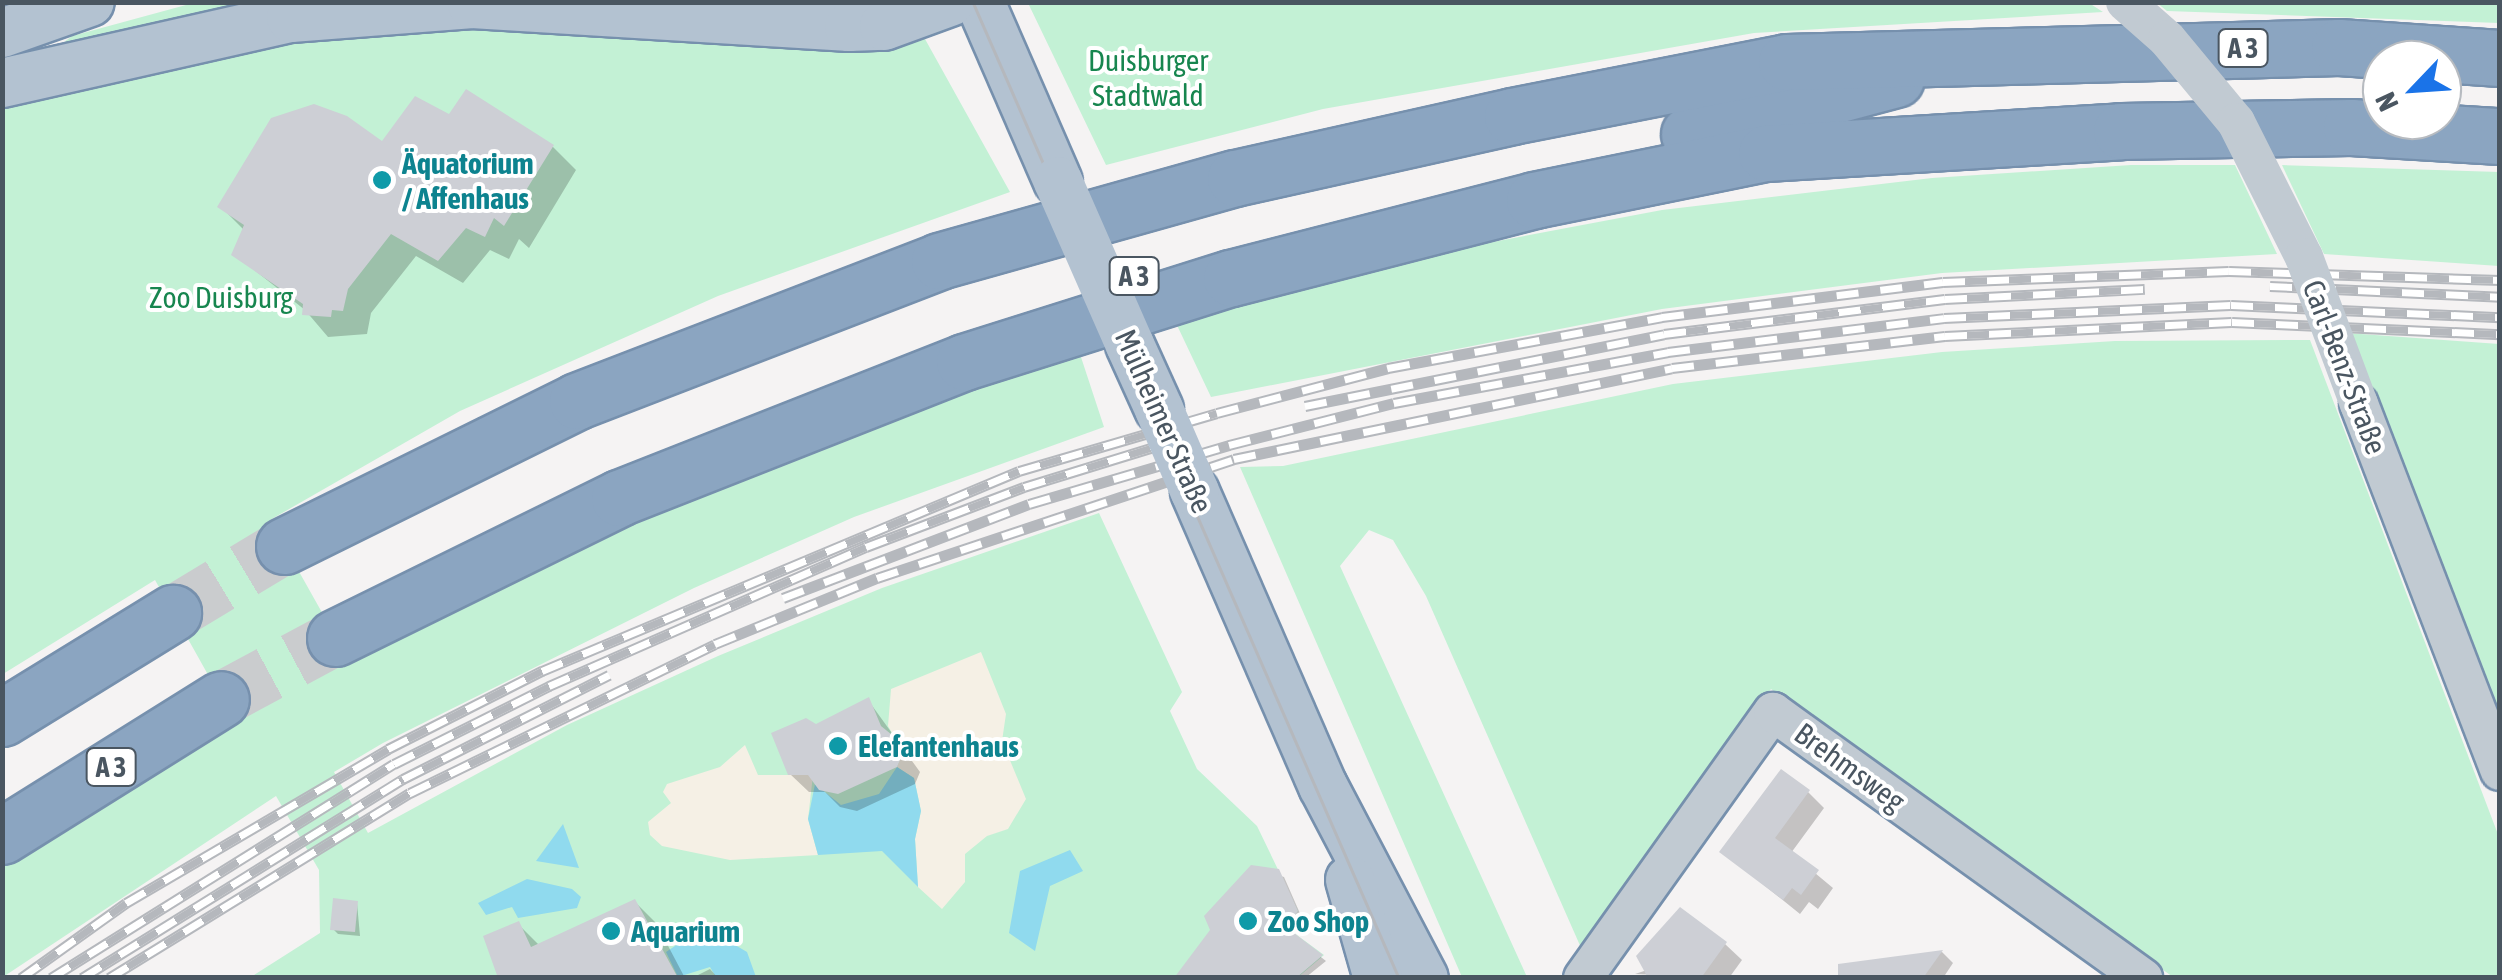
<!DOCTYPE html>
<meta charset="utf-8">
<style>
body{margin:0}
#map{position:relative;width:2502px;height:980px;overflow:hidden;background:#f5f3f3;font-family:"Asap Condensed",sans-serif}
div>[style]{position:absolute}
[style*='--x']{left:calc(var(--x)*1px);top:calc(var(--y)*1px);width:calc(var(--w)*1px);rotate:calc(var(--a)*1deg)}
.green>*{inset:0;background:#c3f1d5}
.sand>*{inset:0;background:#f5f0e5}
.water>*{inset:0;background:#90daee}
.shadow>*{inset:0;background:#0003}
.building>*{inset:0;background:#cdcfd5}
.highway-tunnel>*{height:55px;margin-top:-27.5px;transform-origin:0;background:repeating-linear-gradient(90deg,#caccce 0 55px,transparent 0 83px)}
.roads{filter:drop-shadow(2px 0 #7690ad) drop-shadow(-2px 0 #7690ad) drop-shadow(0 2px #7690ad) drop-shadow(0 -2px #7690ad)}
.minor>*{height:38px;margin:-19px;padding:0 19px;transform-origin:19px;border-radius:19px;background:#c1cad2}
.major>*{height:48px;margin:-24px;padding:0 24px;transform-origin:24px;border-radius:24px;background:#b3c2d1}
.highway>*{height:55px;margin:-27.5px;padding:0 27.5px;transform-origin:27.5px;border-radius:27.5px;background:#8ba5c1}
.tram>*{height:2.5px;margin:-1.25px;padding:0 1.25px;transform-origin:1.25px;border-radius:1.25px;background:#b5b8bd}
.rail>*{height:11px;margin-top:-5.5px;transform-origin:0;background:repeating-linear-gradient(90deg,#fff 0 22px,#b5b8bd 0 44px);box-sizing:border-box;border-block:2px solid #b5b8bd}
.minor-bridge>*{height:38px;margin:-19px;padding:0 19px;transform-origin:19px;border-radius:19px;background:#c1cad2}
.major-bridge>*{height:48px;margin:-24px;padding:0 24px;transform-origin:24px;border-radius:24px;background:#b3c2d1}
.dots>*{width:28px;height:28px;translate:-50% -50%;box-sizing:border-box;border:5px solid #fff;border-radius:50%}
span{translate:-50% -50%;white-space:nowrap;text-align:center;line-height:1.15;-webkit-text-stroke:8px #fff;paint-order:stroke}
.shield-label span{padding:2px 8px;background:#fff;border:2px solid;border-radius:8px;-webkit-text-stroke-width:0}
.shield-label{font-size:28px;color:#4a5661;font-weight:700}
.park-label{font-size:30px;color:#17864f}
.culture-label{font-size:30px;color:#0d838f;font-weight:700}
.left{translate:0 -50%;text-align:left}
.street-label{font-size:30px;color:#4a5661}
.frame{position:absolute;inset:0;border:5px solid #4a5661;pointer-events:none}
.north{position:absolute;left:2362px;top:40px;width:100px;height:100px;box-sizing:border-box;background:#fff;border:2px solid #b7bbc0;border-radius:50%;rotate:245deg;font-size:28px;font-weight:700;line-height:40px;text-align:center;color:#4a5661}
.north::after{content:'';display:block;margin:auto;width:35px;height:45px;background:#1a73e8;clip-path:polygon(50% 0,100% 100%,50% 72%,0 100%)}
</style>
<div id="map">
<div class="green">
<i style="clip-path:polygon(197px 2px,905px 3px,1010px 192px,718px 296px,460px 411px,270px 520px,347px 657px,655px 507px,1078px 348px,1104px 427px,854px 517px,694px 588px,383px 743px,334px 772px,368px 833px,567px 725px,718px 656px,882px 588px,1099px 513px,1182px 692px,1170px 711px,1197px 769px,1257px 826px,1298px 911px,1286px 927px,1324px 955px,1297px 978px,251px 977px,320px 933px,319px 870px,276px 796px,3px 977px,3px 867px,235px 723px,155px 580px,3px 674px,3px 89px,72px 36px)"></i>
<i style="clip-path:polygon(2089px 3px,2103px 12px,1754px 33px,1323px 109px,1106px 165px,1028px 3px)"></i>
<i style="clip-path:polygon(2157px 3px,2499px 3px,2499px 23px,2167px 11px)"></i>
<i style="clip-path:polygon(2131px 165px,2235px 165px,2277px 254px,1942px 273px,1662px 309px,1211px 397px,1175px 321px,1397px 260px,1662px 210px,1932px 178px)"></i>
<i style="clip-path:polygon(2282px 165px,2499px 172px,2499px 266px,2324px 254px)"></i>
<i style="clip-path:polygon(2347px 333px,2499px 344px,2499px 730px)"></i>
<i style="clip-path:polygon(2310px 340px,2499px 837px,2499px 977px,2173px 977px,1771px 689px,1582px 950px,1426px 596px,1393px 540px,1369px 530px,1340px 566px,1527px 977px,1462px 977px,1240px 467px,1283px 466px,1673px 384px,1942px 352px,2115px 341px)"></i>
</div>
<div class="sand">
<i style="clip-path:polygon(981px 652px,1006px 714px,1002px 741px,1026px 799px,1008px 829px,987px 836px,965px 854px,965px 882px,942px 909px,918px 887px,915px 839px,921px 811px,914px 778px,897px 767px,903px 752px,888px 726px,891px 689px)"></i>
<i style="clip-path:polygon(745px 745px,758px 775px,813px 775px,808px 819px,818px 855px,730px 860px,662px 846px,650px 835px,648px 822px,671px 803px,663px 792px,667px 784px,720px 767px)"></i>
</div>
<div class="water">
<i style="clip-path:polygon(897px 767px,914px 778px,921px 811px,915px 839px,918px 887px,882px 851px,818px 855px,808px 819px,815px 784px,841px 805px,879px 794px)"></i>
<i style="clip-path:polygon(563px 824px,579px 868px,536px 861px)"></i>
<i style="clip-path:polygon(1070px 850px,1083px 871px,1050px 886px,1035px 951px,1009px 933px,1020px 871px)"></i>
<i style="clip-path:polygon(527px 879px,572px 889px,581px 897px,577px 908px,518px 918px,512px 907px,486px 915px,478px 903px)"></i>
<i style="clip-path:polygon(725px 939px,747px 952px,756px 977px,716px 977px,710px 967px,678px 977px,666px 952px,684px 940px)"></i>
</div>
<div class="shadow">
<i style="clip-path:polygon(450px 117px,553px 147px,576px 170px,529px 248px,519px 239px,509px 259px,490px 250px,463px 283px,416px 256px,371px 313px,367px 334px,328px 337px,305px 310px,234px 254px,244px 230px,220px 206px)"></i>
<i style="clip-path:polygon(868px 700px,920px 772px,915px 784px,857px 811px,840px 807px,825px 792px,809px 792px,790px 774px,816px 727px)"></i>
<i style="clip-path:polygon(1808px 792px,1824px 808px,1791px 853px,1833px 888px,1818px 909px,1809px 902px,1800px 914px,1723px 852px)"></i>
<i style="clip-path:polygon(1252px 868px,1284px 877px,1302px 918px,1290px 933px,1326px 961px,1305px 978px,1181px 978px,1213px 930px,1207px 917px)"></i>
<i style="clip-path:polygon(635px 902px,656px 923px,685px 978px,501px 978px,518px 924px,540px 946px)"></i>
<i style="clip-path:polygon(357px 903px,360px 936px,338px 934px,333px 929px)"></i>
<i style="clip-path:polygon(1725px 944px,1742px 960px,1729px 978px,1635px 974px)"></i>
<i style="clip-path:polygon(1942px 952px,1953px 963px,1943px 978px,1856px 978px,1843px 966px)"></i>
<i style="clip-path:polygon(710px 969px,718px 978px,692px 978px)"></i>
</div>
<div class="building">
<i style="clip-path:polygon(466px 89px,554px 145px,504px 226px,494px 218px,485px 237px,466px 228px,438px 261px,391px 234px,348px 289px,343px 311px,332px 310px,331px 317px,302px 315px,303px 304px,231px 255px,244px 225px,217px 207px,271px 118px,314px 104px,347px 116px,382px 141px,415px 96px,449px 114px)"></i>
<i style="clip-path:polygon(869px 697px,881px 726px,897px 739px,903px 753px,897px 767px,838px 794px,819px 790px,808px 775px,788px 775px,771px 733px,806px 718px,816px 724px)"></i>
<i style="clip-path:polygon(1781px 769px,1810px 790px,1775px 838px,1819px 870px,1801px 895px,1792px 888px,1783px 900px,1719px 852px)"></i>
<i style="clip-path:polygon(1251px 865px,1279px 869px,1298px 911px,1286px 927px,1323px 955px,1296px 978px,1174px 978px,1210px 930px,1204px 916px)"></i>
<i style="clip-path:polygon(333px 898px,358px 901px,355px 932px,330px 930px)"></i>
<i style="clip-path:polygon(635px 899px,678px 978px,498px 978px,483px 936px,519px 921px,531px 947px)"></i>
<i style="clip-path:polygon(1680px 907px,1727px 942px,1701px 978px,1648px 978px,1636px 956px)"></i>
<i style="clip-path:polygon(1943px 950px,1923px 978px,1838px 978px,1838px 964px)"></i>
</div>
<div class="highway-tunnel">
<i style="--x:173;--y:613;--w:130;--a:-31.1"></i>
<i style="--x:221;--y:699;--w:129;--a:-28.2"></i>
</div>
<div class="roads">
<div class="minor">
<i style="--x:2359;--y:404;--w:393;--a:69"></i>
<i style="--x:1583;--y:978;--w:327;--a:-54.5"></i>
<i style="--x:1773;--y:712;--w:456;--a:35.7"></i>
</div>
<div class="major">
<i style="--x:980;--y:2;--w:195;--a:66.5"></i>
<i style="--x:2;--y:33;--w:93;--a:-19.4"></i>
<i style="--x:2;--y:83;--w:296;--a:-12.7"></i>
<i style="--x:291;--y:18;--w:182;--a:-4.4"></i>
<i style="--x:472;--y:4;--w:378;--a:3.5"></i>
<i style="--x:849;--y:27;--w:35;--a:-2"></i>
<i style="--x:884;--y:26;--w:70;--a:-20"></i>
<i style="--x:1130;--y:345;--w:70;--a:65.6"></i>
<i style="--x:1195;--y:492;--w:321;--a:66.5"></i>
<i style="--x:1323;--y:786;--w:217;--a:62.3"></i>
<i style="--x:1350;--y:880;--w:102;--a:74.1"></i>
</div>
<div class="highway">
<i style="--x:1689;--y:134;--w:214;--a:-14.9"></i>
<i style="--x:284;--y:546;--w:327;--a:-26.3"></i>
<i style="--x:577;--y:401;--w:388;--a:-21.1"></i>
<i style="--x:939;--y:261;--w:307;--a:-15.7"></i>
<i style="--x:1235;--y:178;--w:284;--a:-12.6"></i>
<i style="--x:1512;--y:116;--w:279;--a:-11.1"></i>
<i style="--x:1786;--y:62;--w:553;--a:-1.55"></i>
<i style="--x:2339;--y:47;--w:161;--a:3.9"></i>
<i style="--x:335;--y:638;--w:317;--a:-26.2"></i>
<i style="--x:619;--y:498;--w:371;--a:-21.5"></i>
<i style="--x:964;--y:362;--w:280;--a:-17.5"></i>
<i style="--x:1231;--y:278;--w:313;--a:-14.4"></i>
<i style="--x:1534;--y:200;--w:237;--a:-11.5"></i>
<i style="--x:1766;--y:153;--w:356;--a:-3.5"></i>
<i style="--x:2121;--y:131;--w:230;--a:-1"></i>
<i style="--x:2351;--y:127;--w:149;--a:3.5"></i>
<i style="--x:2;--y:718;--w:201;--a:-31.6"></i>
<i style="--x:2;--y:836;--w:258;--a:-32"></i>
</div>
</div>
<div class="tram">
<i style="--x:973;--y:2;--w:1065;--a:66.42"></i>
</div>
<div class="rail">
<i style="--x:2270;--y:286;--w:230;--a:2.7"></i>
<i style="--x:1305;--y:406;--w:366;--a:-11.3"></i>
<i style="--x:1664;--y:334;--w:283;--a:-7.1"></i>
<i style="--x:1945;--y:299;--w:200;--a:-2.9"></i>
<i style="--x:783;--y:598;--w:263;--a:-20.9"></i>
<i style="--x:1029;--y:504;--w:209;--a:-16.4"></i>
<i style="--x:1229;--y:445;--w:170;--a:-14.3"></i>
<i style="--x:1394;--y:403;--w:279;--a:-10.5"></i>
<i style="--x:1668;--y:352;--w:278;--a:-7"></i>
<i style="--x:1944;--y:318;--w:287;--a:-2.6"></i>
<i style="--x:2231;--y:305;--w:269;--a:2.6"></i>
<i style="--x:21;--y:978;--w:129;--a:-35.5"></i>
<i style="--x:126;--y:903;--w:304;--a:-30.4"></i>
<i style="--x:388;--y:749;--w:173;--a:-26.9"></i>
<i style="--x:542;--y:671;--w:517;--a:-22.75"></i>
<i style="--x:1019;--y:471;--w:206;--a:-16.3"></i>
<i style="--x:1217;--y:413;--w:177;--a:-14.7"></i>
<i style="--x:1388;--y:368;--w:279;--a:-10.5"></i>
<i style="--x:1662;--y:317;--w:283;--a:-7.1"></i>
<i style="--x:1943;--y:282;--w:286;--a:-2.2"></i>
<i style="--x:2229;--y:271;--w:271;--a:1.9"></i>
<i style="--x:51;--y:978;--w:404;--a:-32"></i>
<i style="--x:394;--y:764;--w:174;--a:-26.7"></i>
<i style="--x:549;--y:686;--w:346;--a:-23.7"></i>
<i style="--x:866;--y:547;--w:169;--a:-20.8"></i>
<i style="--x:1024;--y:487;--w:177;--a:-17.1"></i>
<i style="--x:82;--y:978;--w:378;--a:-31.8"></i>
<i style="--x:403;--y:779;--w:231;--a:-26.8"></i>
<i style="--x:109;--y:978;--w:353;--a:-31.6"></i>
<i style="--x:410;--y:793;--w:339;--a:-26"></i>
<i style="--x:715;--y:644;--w:175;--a:-22.2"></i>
<i style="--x:877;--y:578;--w:376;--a:-18.4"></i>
<i style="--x:1234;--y:459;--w:447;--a:-11.7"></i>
<i style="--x:1672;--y:368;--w:275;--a:-6.7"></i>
<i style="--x:1945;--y:336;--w:287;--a:-2.8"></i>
<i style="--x:2232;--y:322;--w:268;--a:2.6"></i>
</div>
<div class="minor-bridge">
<i style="--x:2125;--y:2;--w:56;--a:41.4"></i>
<i style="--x:2167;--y:39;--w:108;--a:50.3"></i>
<i style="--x:2236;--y:122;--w:151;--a:63.3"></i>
<i style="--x:2304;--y:257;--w:157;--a:69.5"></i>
</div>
<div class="major-bridge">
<i style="--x:1058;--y:181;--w:179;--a:66.3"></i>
<i style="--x:1159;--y:409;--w:90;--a:66.6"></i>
</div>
<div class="dots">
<i style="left:382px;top:180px;background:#0f9aa8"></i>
<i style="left:838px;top:746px;background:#0f9aa8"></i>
<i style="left:1248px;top:921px;background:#0f9aa8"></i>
<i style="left:611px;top:931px;background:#0f9aa8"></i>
</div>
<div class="shield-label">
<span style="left:2243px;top:48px">A 3</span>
<span style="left:1134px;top:276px">A 3</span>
<span style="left:111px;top:767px">A 3</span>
</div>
<div class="park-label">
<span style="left:1148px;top:77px">Duisburger<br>Stadtwald</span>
<span style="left:221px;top:297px">Zoo Duisburg</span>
</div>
<div class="culture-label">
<span class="left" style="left:402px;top:180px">Äquatorium<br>/ Affenhaus</span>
<span class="left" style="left:858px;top:746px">Elefantenhaus</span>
<span class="left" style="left:1268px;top:921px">Zoo Shop</span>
<span class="left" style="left:631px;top:931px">Aquarium</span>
</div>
<div class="street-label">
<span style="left:2345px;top:367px;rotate:69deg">Carl-Benz-Straße</span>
<span style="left:1164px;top:421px;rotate:66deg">Mülheimer Straße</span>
<span style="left:1850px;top:767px;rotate:36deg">Brehmsweg</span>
</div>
<div class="frame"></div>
<div class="north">N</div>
</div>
